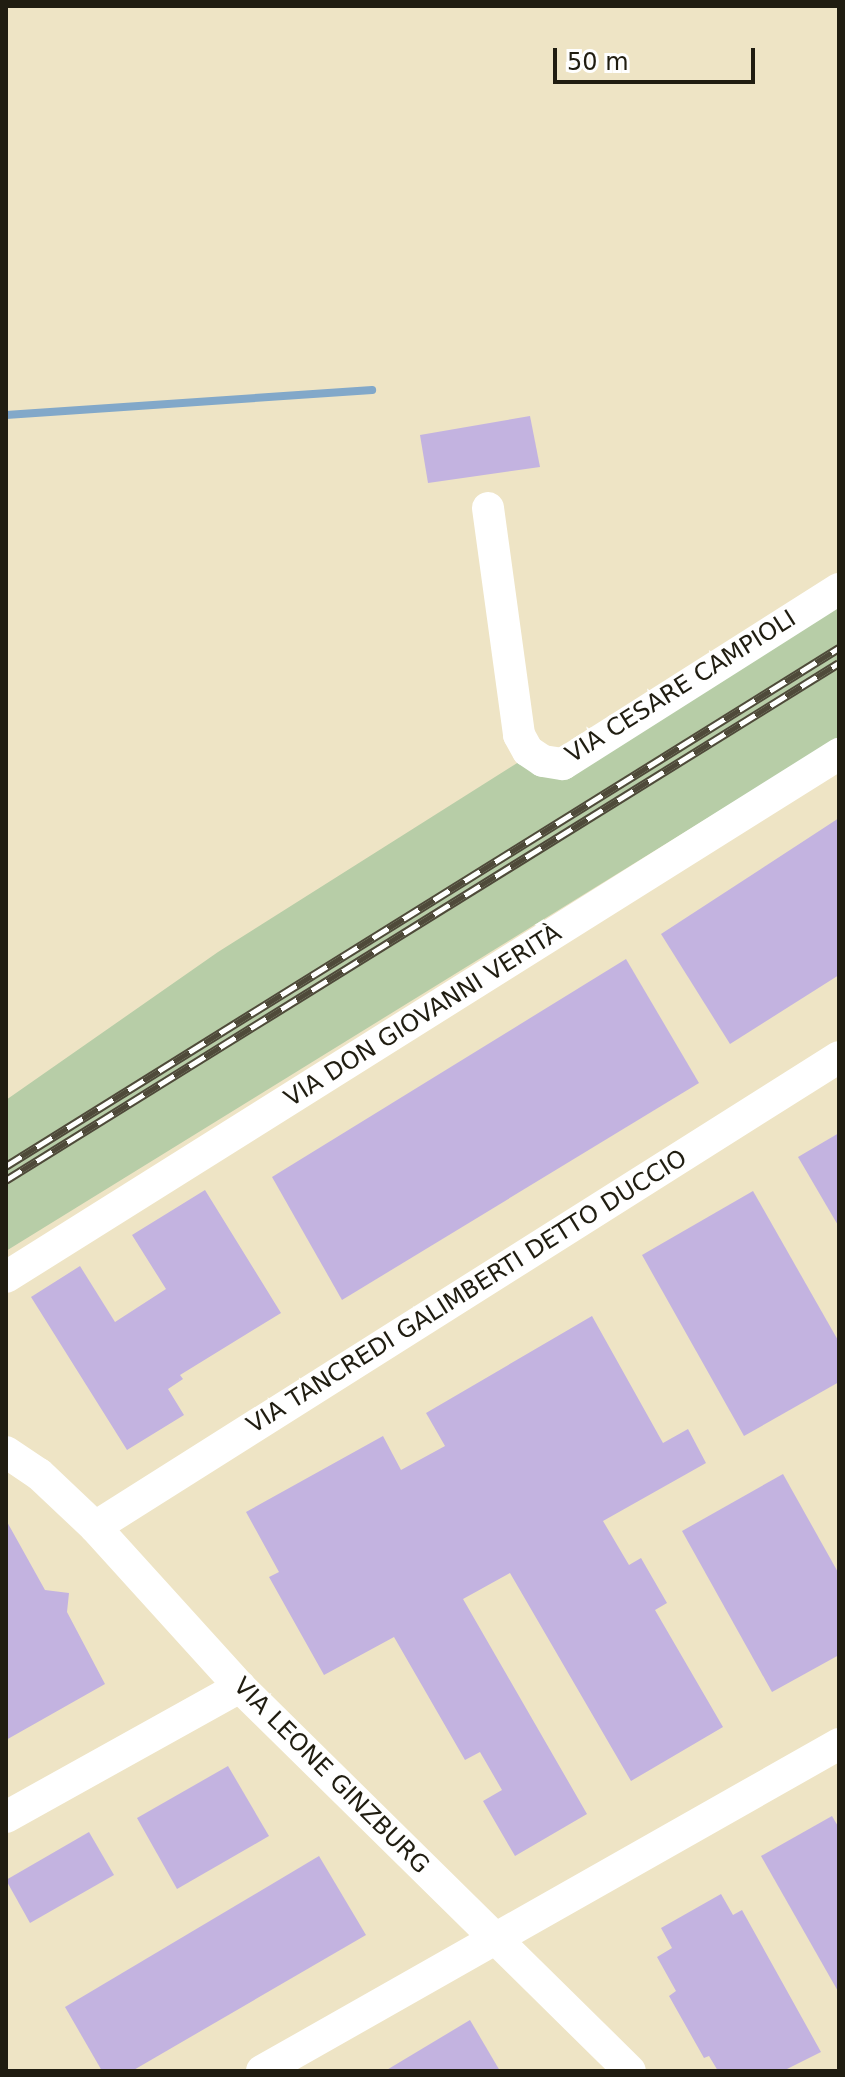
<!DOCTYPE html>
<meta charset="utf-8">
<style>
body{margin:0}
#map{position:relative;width:845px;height:2077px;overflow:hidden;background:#eee4c5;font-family:"DejaVu Sans",sans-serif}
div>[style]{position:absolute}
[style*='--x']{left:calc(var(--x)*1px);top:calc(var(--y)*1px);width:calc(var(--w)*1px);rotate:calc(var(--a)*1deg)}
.green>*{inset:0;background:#b7cda7}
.stream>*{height:8px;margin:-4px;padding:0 4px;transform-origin:4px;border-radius:4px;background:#82a8c9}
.building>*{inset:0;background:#c3b3e0}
.minor>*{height:32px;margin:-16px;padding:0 16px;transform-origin:16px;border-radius:16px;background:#fff}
.rail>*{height:9px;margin-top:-4.5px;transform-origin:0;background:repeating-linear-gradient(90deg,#fff 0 18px,#4f4a3a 0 36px);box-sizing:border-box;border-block:2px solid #4f4a3a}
span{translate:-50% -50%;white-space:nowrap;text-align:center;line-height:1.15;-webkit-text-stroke:6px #fff;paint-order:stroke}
.street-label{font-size:24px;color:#201d11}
.frame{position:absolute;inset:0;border:8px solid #201d11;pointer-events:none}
.scale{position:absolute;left:553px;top:48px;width:202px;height:36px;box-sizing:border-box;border:4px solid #201d11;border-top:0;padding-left:10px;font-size:24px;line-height:28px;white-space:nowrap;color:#201d11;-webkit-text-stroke:6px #fff;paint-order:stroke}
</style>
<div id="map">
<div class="green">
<i style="clip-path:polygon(839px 596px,839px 737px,6px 1251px,6px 1100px,218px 952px,522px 760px,537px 767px)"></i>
</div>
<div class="stream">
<i style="--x:6;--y:415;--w:367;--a:-3.9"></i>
</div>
<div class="building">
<i style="clip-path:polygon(530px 416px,540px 467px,428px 483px,420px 435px)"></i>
<i style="clip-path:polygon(839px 818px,839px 975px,730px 1044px,661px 934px)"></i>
<i style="clip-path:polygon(626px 959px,699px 1083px,342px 1300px,272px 1177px)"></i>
<i style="clip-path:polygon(839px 1133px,839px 1227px,798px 1157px)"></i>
<i style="clip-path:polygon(205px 1190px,281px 1313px,180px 1375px,183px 1379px,168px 1389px,184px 1415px,127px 1450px,31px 1297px,80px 1266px,115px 1322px,166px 1289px,132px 1235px)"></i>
<i style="clip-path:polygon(753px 1191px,839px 1342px,839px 1382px,744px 1436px,642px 1255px)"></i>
<i style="clip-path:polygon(592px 1316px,663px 1443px,688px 1429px,706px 1463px,603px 1521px,629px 1565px,641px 1558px,667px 1603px,655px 1610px,723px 1727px,631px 1781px,510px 1573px,463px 1599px,587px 1814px,515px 1856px,483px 1801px,502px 1790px,480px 1752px,465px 1760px,394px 1637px,324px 1675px,269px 1577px,279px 1572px,246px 1512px,383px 1436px,401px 1470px,445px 1446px,426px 1413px)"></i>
<i style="clip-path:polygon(783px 1474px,839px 1574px,839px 1655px,772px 1692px,682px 1531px)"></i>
<i style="clip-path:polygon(6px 1520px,45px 1590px,69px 1593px,67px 1612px,105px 1684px,6px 1740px)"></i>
<i style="clip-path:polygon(228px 1766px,269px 1836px,177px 1889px,137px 1818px)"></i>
<i style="clip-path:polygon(832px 1816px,839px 1828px,839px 1993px,761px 1856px)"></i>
<i style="clip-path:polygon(89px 1832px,114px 1875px,30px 1923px,6px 1880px)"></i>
<i style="clip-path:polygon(319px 1856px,366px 1935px,132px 2071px,102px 2071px,65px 2007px)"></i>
<i style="clip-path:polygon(721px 1894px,733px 1915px,742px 1910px,821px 2052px,783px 2071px,718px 2071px,709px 2056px,704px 2058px,669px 1996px,676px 1991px,657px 1957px,672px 1948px,661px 1928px)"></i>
<i style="clip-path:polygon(470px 2020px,500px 2071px,385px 2071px)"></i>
</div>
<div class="minor">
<i style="--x:488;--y:508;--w:229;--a:82.2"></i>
<i style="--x:519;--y:735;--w:18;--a:61"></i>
<i style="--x:528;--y:751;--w:18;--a:34"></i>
<i style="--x:543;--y:761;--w:20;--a:9"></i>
<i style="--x:563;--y:764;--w:327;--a:-32.4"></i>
<i style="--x:6;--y:1277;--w:984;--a:-32.12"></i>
<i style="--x:6;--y:1452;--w:40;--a:34"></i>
<i style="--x:39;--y:1474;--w:77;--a:43.4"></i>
<i style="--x:95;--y:1527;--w:216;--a:47.8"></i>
<i style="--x:240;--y:1687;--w:547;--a:44.56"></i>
<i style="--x:95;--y:1527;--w:880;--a:-32.28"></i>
<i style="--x:6;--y:1817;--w:268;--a:-29.1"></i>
<i style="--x:262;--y:2071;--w:663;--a:-29.54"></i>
</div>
<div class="rail">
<i style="--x:6;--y:1166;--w:981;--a:-31.88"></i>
<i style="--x:6;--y:1180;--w:980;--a:-31.83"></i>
</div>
<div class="street-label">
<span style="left:681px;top:687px;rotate:-32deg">VIA CESARE CAMPIOLI</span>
<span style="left:423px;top:1016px;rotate:-32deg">VIA DON GIOVANNI VERITÀ</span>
<span style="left:467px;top:1292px;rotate:-32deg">VIA TANCREDI GALIMBERTI DETTO DUCCIO</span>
<span style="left:331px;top:1776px;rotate:45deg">VIA LEONE GINZBURG</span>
</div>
<div class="frame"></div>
<div class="scale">50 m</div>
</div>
